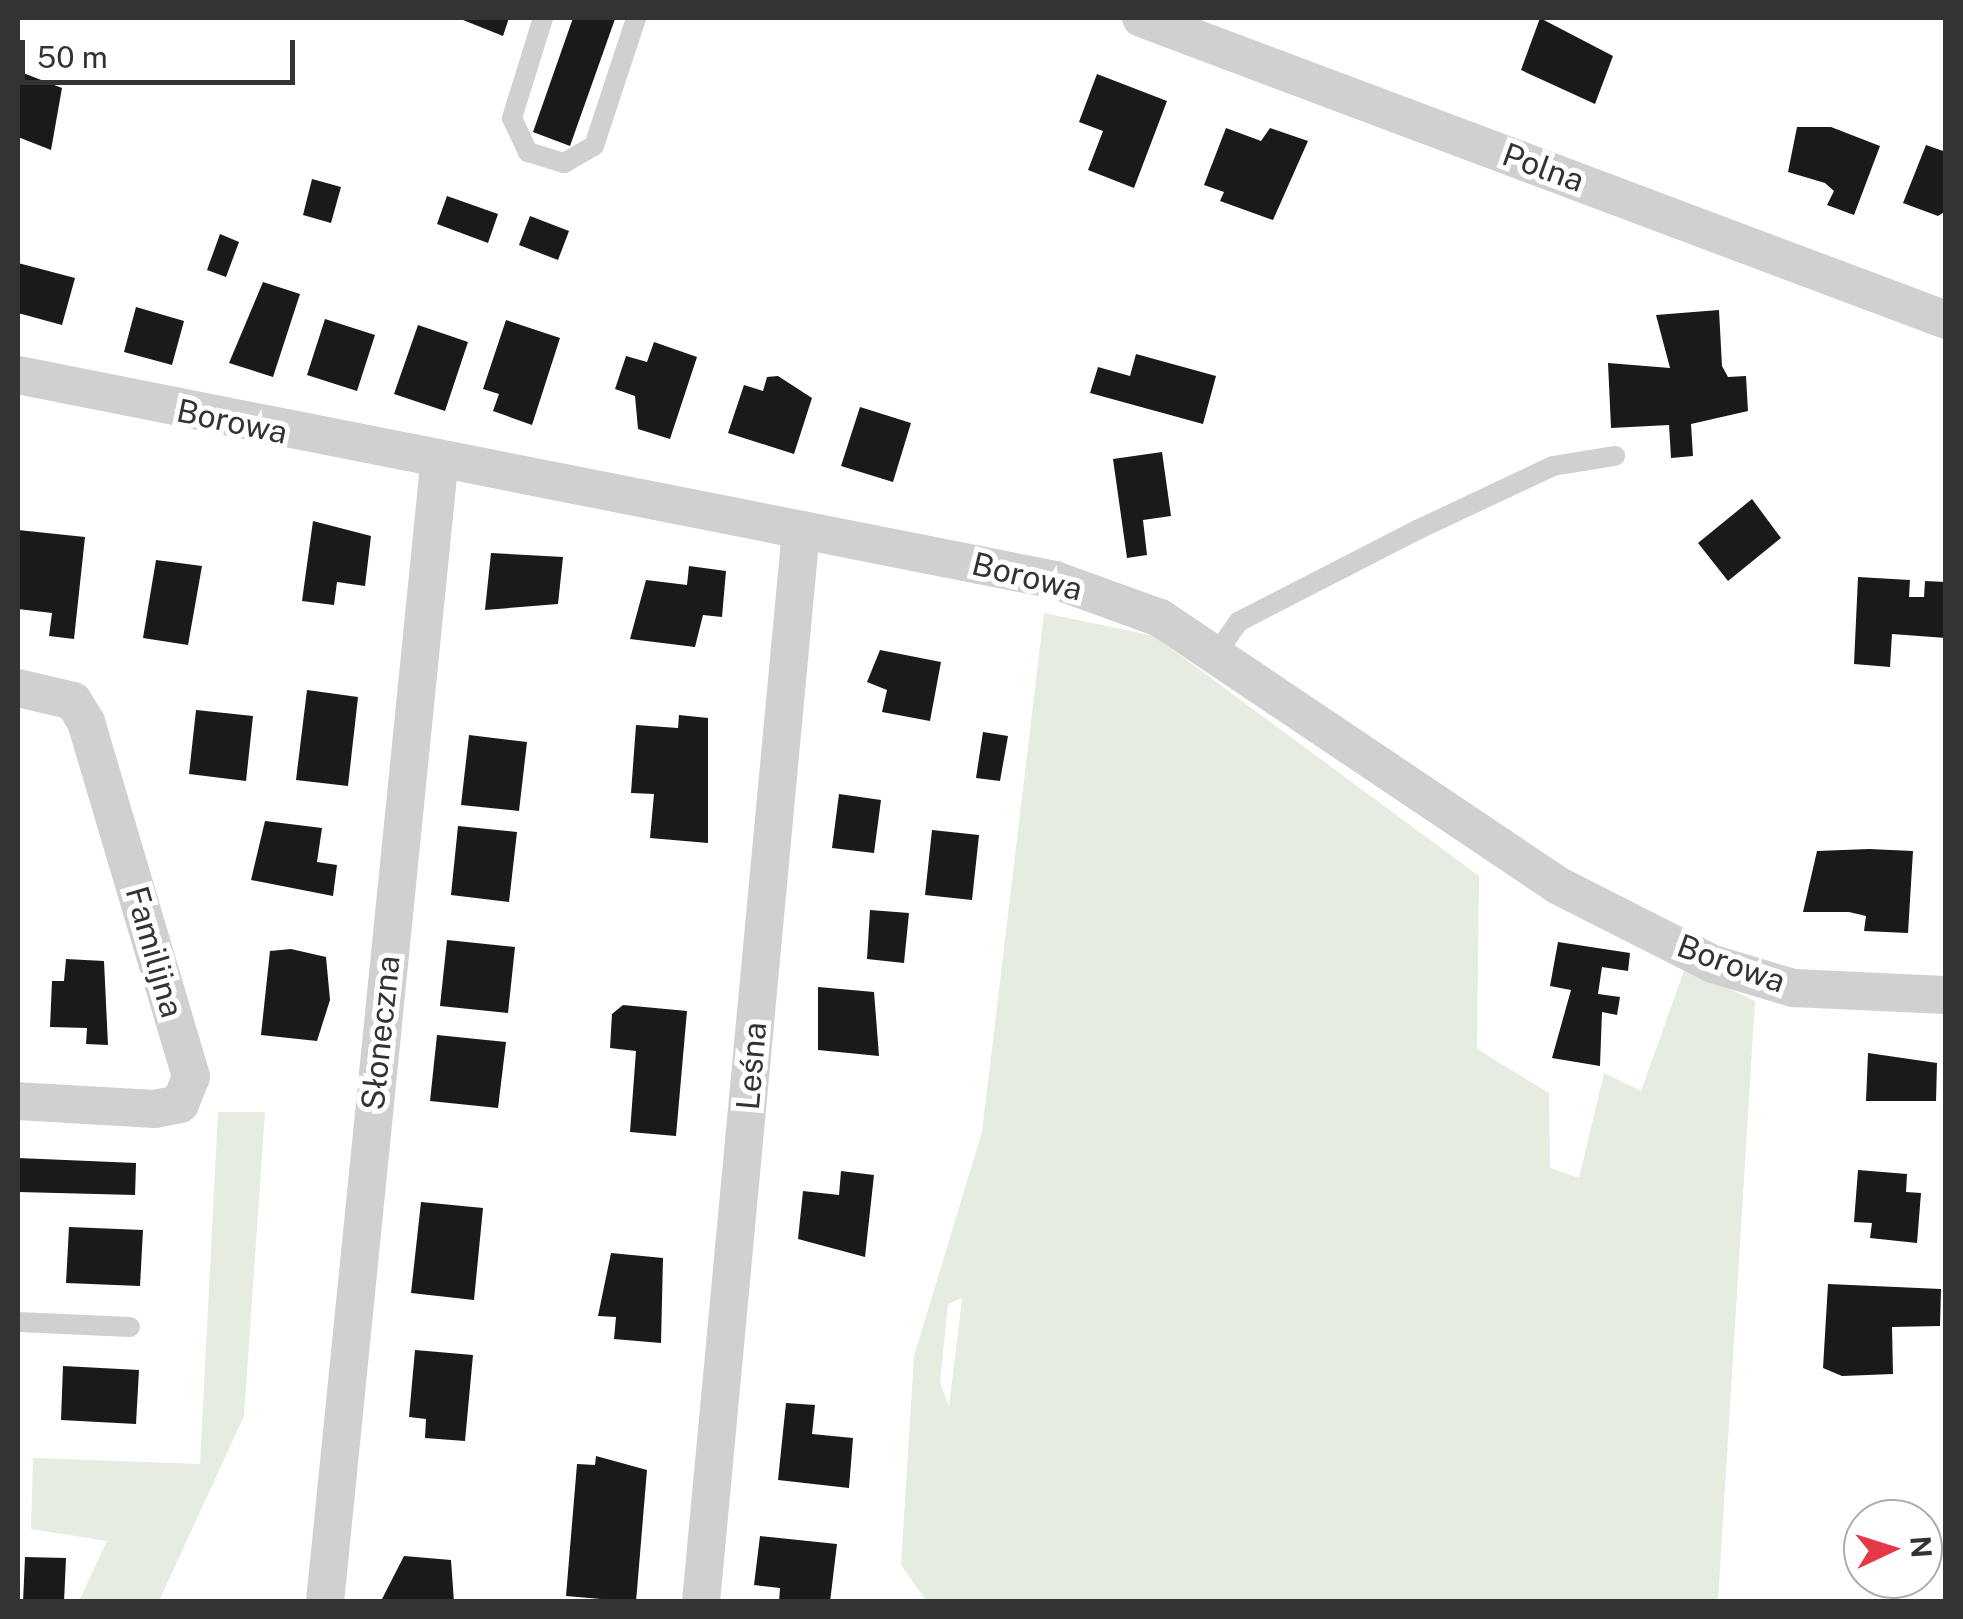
<!DOCTYPE html>
<meta charset="utf-8">
<style>
body{margin:0}
#map{position:relative;width:1963px;height:1619px;overflow:hidden;background:#fff;font-family:"Public Sans",sans-serif}
div>[style]{position:absolute}
[style*='--x']{left:calc(var(--x)*1px);top:calc(var(--y)*1px);width:calc(var(--w)*1px);rotate:calc(var(--a)*1deg)}
.green>*{inset:0;background:#e6ecdf}
.building>*{inset:0;background:#1a1a1a}
.lane>*{height:20px;margin:-10px;padding:0 10px;transform-origin:10px;border-radius:10px;background:#d0d0d0}
.street>*{height:38px;margin:-19px;padding:0 19px;transform-origin:19px;border-radius:19px;background:#d0d0d0}
span{translate:-50% -50%;white-space:nowrap;text-align:center;line-height:1.15;-webkit-text-stroke:10px #fff;paint-order:stroke}
.street-label{font-size:32px;color:#333}
.frame{position:absolute;inset:0;border:20px solid #333;pointer-events:none}
.north{position:absolute;left:1843px;top:1499px;width:100px;height:100px;box-sizing:border-box;background:#fff;border:2px solid #adadad;border-radius:50%;rotate:86deg;font-size:28px;font-weight:700;line-height:40px;text-align:center;color:#333}
.north::after{content:'';display:block;margin:auto;width:35px;height:45px;background:#e63946;clip-path:polygon(50% 0,100% 100%,50% 72%,0 100%)}
.scale{position:absolute;left:20px;top:40px;width:275px;height:45px;box-sizing:border-box;border:5px solid #333;border-top:0;padding-left:12px;font-size:30px;line-height:35px;white-space:nowrap;color:#333;-webkit-text-stroke:8px #fff;paint-order:stroke}
</style>
<div id="map">
<div class="green">
<i style="clip-path:polygon(evenodd,1044px 613px,1154px 636px,1479px 876px,1477px 1049px,1549px 1093px,1550px 1168px,1579px 1178px,1604px 1073px,1641px 1091px,1685px 968px,1755px 1001px,1718px 1601px,927px 1602px,901px 1565px,914px 1356px,982px 1132px,1044px 613px,962px 1298px,962px 1299px,949px 1407px,940px 1382px,948px 1304px,962px 1298px)"></i>
<i style="clip-path:polygon(218px 1112px,265px 1112px,244px 1416px,159px 1601px,79px 1601px,107px 1541px,31px 1529px,33px 1458px,200px 1464px)"></i>
</div>
<div class="building">
<i style="clip-path:polygon(458px 18px,509px 18px,503px 36px)"></i>
<i style="clip-path:polygon(573px 18px,615px 19px,570px 146px,533px 132px)"></i>
<i style="clip-path:polygon(1540px 18px,1613px 56px,1595px 104px,1521px 70px)"></i>
<i style="clip-path:polygon(18px 71px,62px 88px,51px 150px,18px 137px)"></i>
<i style="clip-path:polygon(1097px 74px,1167px 101px,1134px 188px,1088px 170px,1103px 131px,1079px 122px)"></i>
<i style="clip-path:polygon(1797px 127px,1831px 127px,1880px 146px,1854px 215px,1827px 205px,1834px 191px,1825px 183px,1788px 172px)"></i>
<i style="clip-path:polygon(1226px 128px,1261px 141px,1270px 128px,1308px 141px,1273px 220px,1220px 201px,1224px 192px,1204px 185px)"></i>
<i style="clip-path:polygon(1926px 145px,1946px 152px,1946px 211px,1938px 216px,1903px 203px)"></i>
<i style="clip-path:polygon(312px 179px,341px 187px,331px 223px,303px 215px)"></i>
<i style="clip-path:polygon(447px 196px,498px 214px,488px 243px,437px 224px)"></i>
<i style="clip-path:polygon(530px 216px,569px 231px,558px 260px,519px 245px)"></i>
<i style="clip-path:polygon(220px 234px,239px 242px,226px 277px,207px 270px)"></i>
<i style="clip-path:polygon(18px 263px,75px 278px,62px 325px,18px 313px)"></i>
<i style="clip-path:polygon(263px 282px,300px 294px,273px 377px,229px 363px)"></i>
<i style="clip-path:polygon(136px 307px,184px 321px,172px 365px,124px 352px)"></i>
<i style="clip-path:polygon(1719px 310px,1722px 366px,1728px 377px,1746px 376px,1748px 411px,1691px 424px,1693px 456px,1671px 458px,1669px 425px,1611px 428px,1608px 363px,1670px 368px,1656px 315px)"></i>
<i style="clip-path:polygon(325px 319px,375px 335px,357px 391px,307px 375px)"></i>
<i style="clip-path:polygon(506px 320px,560px 338px,532px 425px,493px 411px,499px 394px,483px 389px)"></i>
<i style="clip-path:polygon(418px 325px,468px 342px,445px 411px,394px 394px)"></i>
<i style="clip-path:polygon(654px 342px,697px 357px,670px 439px,638px 429px,635px 396px,615px 389px,626px 356px,647px 362px)"></i>
<i style="clip-path:polygon(1136px 354px,1216px 376px,1203px 424px,1090px 393px,1098px 367px,1130px 376px)"></i>
<i style="clip-path:polygon(778px 376px,812px 398px,794px 454px,728px 433px,744px 385px,763px 391px,767px 377px)"></i>
<i style="clip-path:polygon(860px 407px,911px 423px,893px 482px,841px 466px)"></i>
<i style="clip-path:polygon(1162px 452px,1171px 516px,1143px 520px,1147px 555px,1127px 558px,1113px 459px)"></i>
<i style="clip-path:polygon(1752px 499px,1781px 538px,1728px 581px,1698px 543px)"></i>
<i style="clip-path:polygon(313px 521px,371px 536px,365px 586px,337px 582px,334px 605px,302px 601px)"></i>
<i style="clip-path:polygon(18px 530px,85px 537px,74px 639px,49px 636px,52px 613px,18px 609px)"></i>
<i style="clip-path:polygon(491px 553px,563px 557px,558px 604px,485px 610px)"></i>
<i style="clip-path:polygon(156px 560px,202px 566px,188px 645px,143px 638px)"></i>
<i style="clip-path:polygon(689px 566px,726px 571px,722px 617px,703px 615px,695px 647px,630px 639px,646px 580px,687px 585px)"></i>
<i style="clip-path:polygon(1858px 577px,1910px 580px,1909px 597px,1924px 597px,1925px 581px,1946px 582px,1946px 638px,1892px 634px,1890px 667px,1854px 664px)"></i>
<i style="clip-path:polygon(880px 650px,941px 662px,930px 721px,882px 712px,887px 690px,867px 682px)"></i>
<i style="clip-path:polygon(307px 690px,358px 697px,348px 786px,296px 780px)"></i>
<i style="clip-path:polygon(196px 710px,253px 716px,246px 781px,189px 774px)"></i>
<i style="clip-path:polygon(679px 715px,708px 718px,708px 843px,650px 838px,654px 794px,631px 793px,636px 725px,678px 728px)"></i>
<i style="clip-path:polygon(983px 732px,1008px 736px,1000px 781px,976px 778px)"></i>
<i style="clip-path:polygon(469px 735px,527px 742px,519px 811px,461px 805px)"></i>
<i style="clip-path:polygon(839px 794px,881px 800px,874px 853px,832px 848px)"></i>
<i style="clip-path:polygon(265px 821px,322px 828px,317px 862px,337px 865px,333px 896px,251px 880px)"></i>
<i style="clip-path:polygon(458px 826px,517px 832px,509px 902px,451px 895px)"></i>
<i style="clip-path:polygon(932px 830px,979px 835px,972px 900px,925px 895px)"></i>
<i style="clip-path:polygon(1869px 849px,1913px 851px,1908px 933px,1864px 931px,1866px 916px,1849px 912px,1803px 912px,1817px 851px)"></i>
<i style="clip-path:polygon(870px 910px,909px 913px,904px 963px,867px 959px)"></i>
<i style="clip-path:polygon(447px 940px,515px 947px,508px 1013px,440px 1006px)"></i>
<i style="clip-path:polygon(1558px 942px,1630px 953px,1628px 971px,1602px 967px,1598px 994px,1620px 997px,1617px 1015px,1602px 1012px,1600px 1066px,1552px 1058px,1571px 990px,1550px 986px)"></i>
<i style="clip-path:polygon(291px 949px,326px 957px,330px 1000px,317px 1041px,261px 1035px,270px 951px)"></i>
<i style="clip-path:polygon(66px 959px,104px 961px,108px 1045px,86px 1044px,87px 1028px,50px 1027px,52px 981px,64px 981px)"></i>
<i style="clip-path:polygon(818px 987px,874px 992px,879px 1056px,818px 1050px)"></i>
<i style="clip-path:polygon(623px 1005px,687px 1011px,676px 1136px,630px 1132px,636px 1051px,610px 1048px,612px 1014px)"></i>
<i style="clip-path:polygon(437px 1035px,506px 1042px,498px 1108px,430px 1101px)"></i>
<i style="clip-path:polygon(1868px 1053px,1937px 1063px,1936px 1101px,1866px 1101px)"></i>
<i style="clip-path:polygon(18px 1158px,136px 1163px,135px 1195px,18px 1192px)"></i>
<i style="clip-path:polygon(1858px 1170px,1907px 1174px,1906px 1192px,1921px 1193px,1917px 1243px,1870px 1238px,1872px 1223px,1854px 1222px)"></i>
<i style="clip-path:polygon(841px 1171px,874px 1175px,865px 1257px,798px 1239px,803px 1191px,839px 1195px)"></i>
<i style="clip-path:polygon(421px 1202px,483px 1208px,474px 1300px,411px 1293px)"></i>
<i style="clip-path:polygon(69px 1227px,143px 1230px,140px 1286px,66px 1283px)"></i>
<i style="clip-path:polygon(611px 1253px,663px 1258px,661px 1343px,614px 1339px,616px 1317px,598px 1316px)"></i>
<i style="clip-path:polygon(1828px 1284px,1941px 1289px,1940px 1326px,1892px 1327px,1893px 1374px,1842px 1376px,1823px 1368px)"></i>
<i style="clip-path:polygon(415px 1350px,473px 1355px,465px 1441px,425px 1438px,426px 1419px,409px 1417px)"></i>
<i style="clip-path:polygon(63px 1366px,139px 1370px,136px 1424px,61px 1420px)"></i>
<i style="clip-path:polygon(786px 1403px,815px 1405px,812px 1434px,853px 1438px,849px 1488px,778px 1480px)"></i>
<i style="clip-path:polygon(596px 1456px,647px 1470px,636px 1602px,566px 1596px,577px 1464px,595px 1465px)"></i>
<i style="clip-path:polygon(760px 1536px,837px 1544px,830px 1602px,779px 1602px,780px 1588px,754px 1585px)"></i>
<i style="clip-path:polygon(404px 1556px,451px 1560px,454px 1602px,382px 1599px)"></i>
<i style="clip-path:polygon(25px 1557px,66px 1558px,64px 1602px,23px 1602px)"></i>
</div>
<div class="lane">
<i style="--x:543;--y:18;--w:105;--a:107.2"></i>
<i style="--x:512;--y:118;--w:38;--a:65"></i>
<i style="--x:528;--y:152;--w:38;--a:17"></i>
<i style="--x:564;--y:163;--w:34;--a:-30"></i>
<i style="--x:594;--y:146;--w:135;--a:-71.8"></i>
<i style="--x:1216;--y:654;--w:39;--a:-55"></i>
<i style="--x:1238;--y:622;--w:201;--a:-27.2"></i>
<i style="--x:1417;--y:530;--w:150;--a:-25.2"></i>
<i style="--x:1553;--y:466;--w:63;--a:-9.2"></i>
<i style="--x:18;--y:1322;--w:112;--a:2.6"></i>
</div>
<div class="street">
<i style="--x:1141;--y:18;--w:860;--a:20.56"></i>
<i style="--x:18;--y:375;--w:1057;--a:11.18"></i>
<i style="--x:1055;--y:580;--w:112;--a:19.9"></i>
<i style="--x:1160;--y:618;--w:478;--a:33.9"></i>
<i style="--x:1557;--y:885;--w:175;--a:26.9"></i>
<i style="--x:1713;--y:964;--w:84;--a:16.7"></i>
<i style="--x:1793;--y:988;--w:153;--a:2.6"></i>
<i style="--x:18;--y:688;--w:57;--a:13.3"></i>
<i style="--x:73;--y:701;--w:25;--a:58"></i>
<i style="--x:86;--y:722;--w:370;--a:73.5"></i>
<i style="--x:191;--y:1077;--w:29;--a:112"></i>
<i style="--x:180;--y:1104;--w:25;--a:169"></i>
<i style="--x:155;--y:1109;--w:137;--a:-176.7"></i>
<i style="--x:325;--y:1602;--w:1143;--a:-84.27"></i>
<i style="--x:701;--y:1602;--w:1077;--a:-84.67"></i>
</div>
<div class="street-label">
<span style="left:1543px;top:168px;rotate:20deg">Polna</span>
<span style="left:232px;top:422px;rotate:12deg">Borowa</span>
<span style="left:1027px;top:577px;rotate:14deg">Borowa</span>
<span style="left:154px;top:952px;rotate:74deg">Familijna</span>
<span style="left:1731px;top:964px;rotate:20deg">Borowa</span>
<span style="left:381px;top:1033px;rotate:-84deg">Słoneczna</span>
<span style="left:752px;top:1066px;rotate:-85deg">Leśna</span>
</div>
<div class="frame"></div>
<div class="north">N</div>
<div class="scale">50 m</div>
</div>
